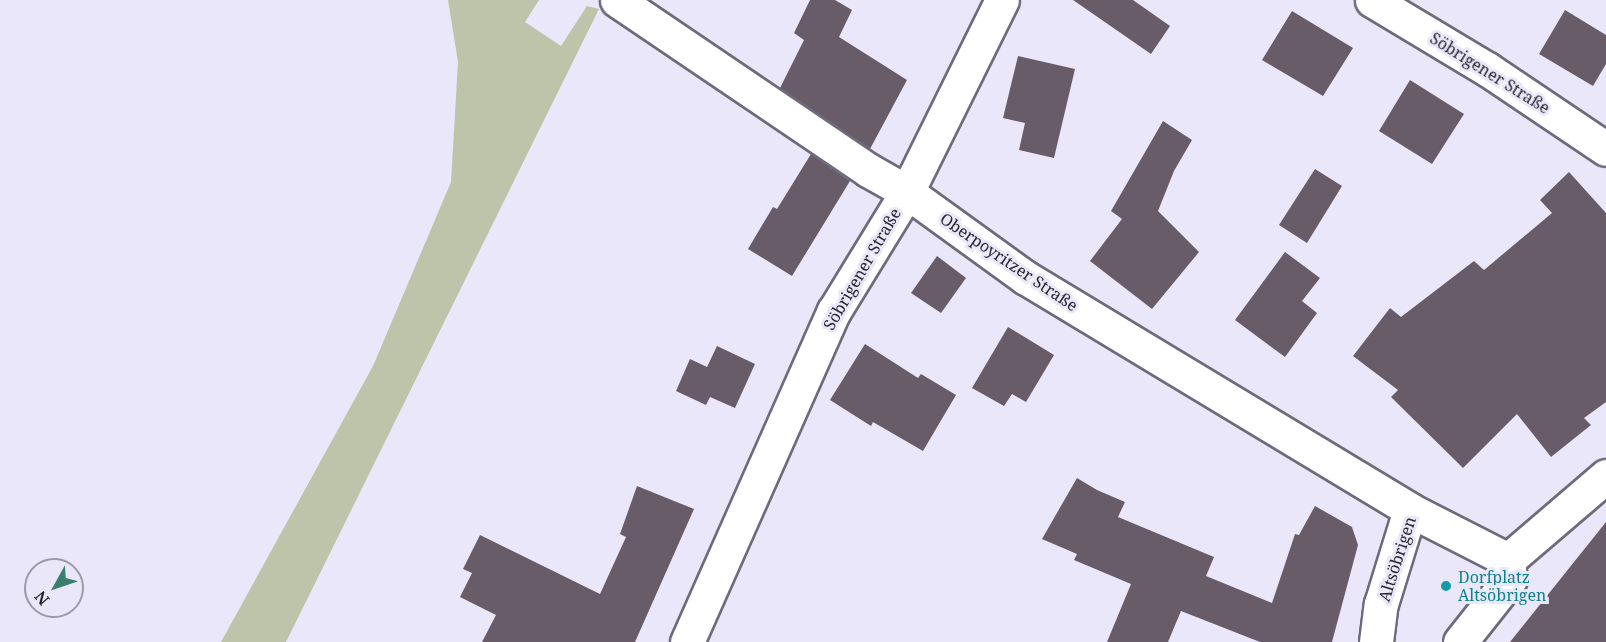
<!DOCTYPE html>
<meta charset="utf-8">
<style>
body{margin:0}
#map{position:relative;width:1606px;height:642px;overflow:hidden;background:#ebe7fa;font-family:"Noto Serif",serif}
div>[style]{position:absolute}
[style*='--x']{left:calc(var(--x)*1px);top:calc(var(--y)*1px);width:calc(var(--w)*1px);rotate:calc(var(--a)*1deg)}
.green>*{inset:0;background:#bdc4a9}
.building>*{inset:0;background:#695c69}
.roads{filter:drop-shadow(2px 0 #6e6a7b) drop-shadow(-2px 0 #6e6a7b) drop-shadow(0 2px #6e6a7b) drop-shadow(0 -2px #6e6a7b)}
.street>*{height:33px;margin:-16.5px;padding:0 16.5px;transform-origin:16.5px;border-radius:16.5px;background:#fff}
.secondary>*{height:33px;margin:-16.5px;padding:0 16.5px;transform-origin:16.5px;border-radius:16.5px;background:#fff}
.dots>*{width:16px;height:16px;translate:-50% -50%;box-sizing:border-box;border:3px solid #ebe7fa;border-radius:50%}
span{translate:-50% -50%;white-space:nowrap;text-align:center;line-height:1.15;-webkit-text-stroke:6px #ebe7fa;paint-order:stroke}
.street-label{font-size:16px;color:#28262d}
.culture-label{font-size:16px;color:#0d838f}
.left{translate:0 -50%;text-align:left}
.north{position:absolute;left:24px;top:558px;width:60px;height:60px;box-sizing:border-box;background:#ebe7fa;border:2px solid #9d9aa8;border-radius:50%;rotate:230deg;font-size:16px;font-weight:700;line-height:24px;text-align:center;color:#28262d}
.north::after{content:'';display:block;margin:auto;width:21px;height:27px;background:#3d7f6f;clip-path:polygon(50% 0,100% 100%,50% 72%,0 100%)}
</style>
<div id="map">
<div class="green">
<i style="clip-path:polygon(448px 0,539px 0,525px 22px,561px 46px,587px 6px,599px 9px,286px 642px,221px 642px,373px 366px,451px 182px,458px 62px)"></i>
</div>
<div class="building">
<i style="clip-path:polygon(810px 0,835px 0,852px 10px,839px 37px,907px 80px,870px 149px,780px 88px,804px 40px,794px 33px)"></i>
<i style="clip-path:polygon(1073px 0,1133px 0,1170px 26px,1151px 54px)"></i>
<i style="clip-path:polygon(1565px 10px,1606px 35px,1606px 64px,1593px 86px,1539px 54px)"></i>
<i style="clip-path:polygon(1292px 11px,1353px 48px,1323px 96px,1262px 60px)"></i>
<i style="clip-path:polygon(1018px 56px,1075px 69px,1054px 158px,1019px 150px,1025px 123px,1003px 118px)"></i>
<i style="clip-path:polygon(1410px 80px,1464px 114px,1432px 164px,1379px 131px)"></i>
<i style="clip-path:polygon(1163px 121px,1192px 140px,1174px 171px,1158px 211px,1199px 252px,1152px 309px,1090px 261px,1122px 219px,1111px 211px)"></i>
<i style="clip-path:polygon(811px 154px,850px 181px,792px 276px,748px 249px,773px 207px,777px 209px)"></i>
<i style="clip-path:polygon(1315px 169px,1342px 186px,1307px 243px,1279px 225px)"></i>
<i style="clip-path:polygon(1569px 172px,1606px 213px,1606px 402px,1584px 418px,1591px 425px,1551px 457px,1517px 414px,1463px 468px,1391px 397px,1398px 390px,1353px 356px,1390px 308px,1401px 317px,1474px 261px,1484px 270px,1552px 213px,1540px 200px)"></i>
<i style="clip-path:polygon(1285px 252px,1320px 278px,1302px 301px,1317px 313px,1285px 357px,1235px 320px)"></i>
<i style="clip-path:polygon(937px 256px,966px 278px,941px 313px,911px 293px)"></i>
<i style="clip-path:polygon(1008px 327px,1054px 355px,1026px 402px,1012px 394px,1004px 406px,972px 388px)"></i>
<i style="clip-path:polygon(865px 344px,918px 378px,921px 374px,956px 395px,923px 451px,873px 422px,871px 426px,830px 400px)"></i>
<i style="clip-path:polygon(717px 346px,755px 364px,735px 408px,710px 397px,706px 405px,676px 391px,690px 359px,707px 367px)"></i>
<i style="clip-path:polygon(1077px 478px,1097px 490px,1125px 502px,1118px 517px,1214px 557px,1206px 576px,1272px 603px,1295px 534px,1299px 535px,1315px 506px,1352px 527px,1358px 545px,1332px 642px,1260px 642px,1181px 611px,1168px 642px,1107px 642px,1131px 584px,1074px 560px,1077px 554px,1042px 539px)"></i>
<i style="clip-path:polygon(637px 486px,694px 509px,635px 642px,482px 642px,496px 615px,460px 597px,472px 573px,463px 569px,480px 535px,600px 594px,626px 537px,620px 534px)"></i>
<i style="clip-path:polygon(1606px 522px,1606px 642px,1510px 642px)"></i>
</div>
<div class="roads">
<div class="street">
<i style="--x:617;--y:0;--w:303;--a:34.1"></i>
<i style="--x:868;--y:170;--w:45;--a:29.4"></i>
<i style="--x:907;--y:192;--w:147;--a:35.9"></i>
<i style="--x:1026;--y:278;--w:449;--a:31.1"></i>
<i style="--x:1372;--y:0;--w:134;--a:31"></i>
<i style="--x:1487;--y:69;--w:143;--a:33.9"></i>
<i style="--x:1508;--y:560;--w:129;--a:-40.6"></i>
<i style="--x:1376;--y:642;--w:38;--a:-83"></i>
<i style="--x:1381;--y:604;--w:98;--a:-72.9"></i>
<i style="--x:1410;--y:510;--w:110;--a:27"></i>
<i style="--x:1460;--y:642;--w:80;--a:-51.6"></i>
<i style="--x:1510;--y:579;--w:19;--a:-96"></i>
</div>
<div class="secondary">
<i style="--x:687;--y:642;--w:362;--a:-66.1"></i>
<i style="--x:834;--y:311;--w:140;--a:-58.5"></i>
<i style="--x:907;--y:192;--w:214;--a:-63.7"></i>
</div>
</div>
<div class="dots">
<i style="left:1446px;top:586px;background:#0f9aa8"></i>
</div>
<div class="street-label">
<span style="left:1490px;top:73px;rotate:32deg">Söbrigener Straße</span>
<span style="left:1009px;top:262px;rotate:34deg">Oberpoyritzer Straße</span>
<span style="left:862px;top:269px;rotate:-60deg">Söbrigener Straße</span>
<span style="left:1397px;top:559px;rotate:-72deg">Altsöbrigen</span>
</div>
<div class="culture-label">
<span class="left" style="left:1458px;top:586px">Dorfplatz<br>Altsöbrigen</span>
</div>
<div class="north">N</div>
</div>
